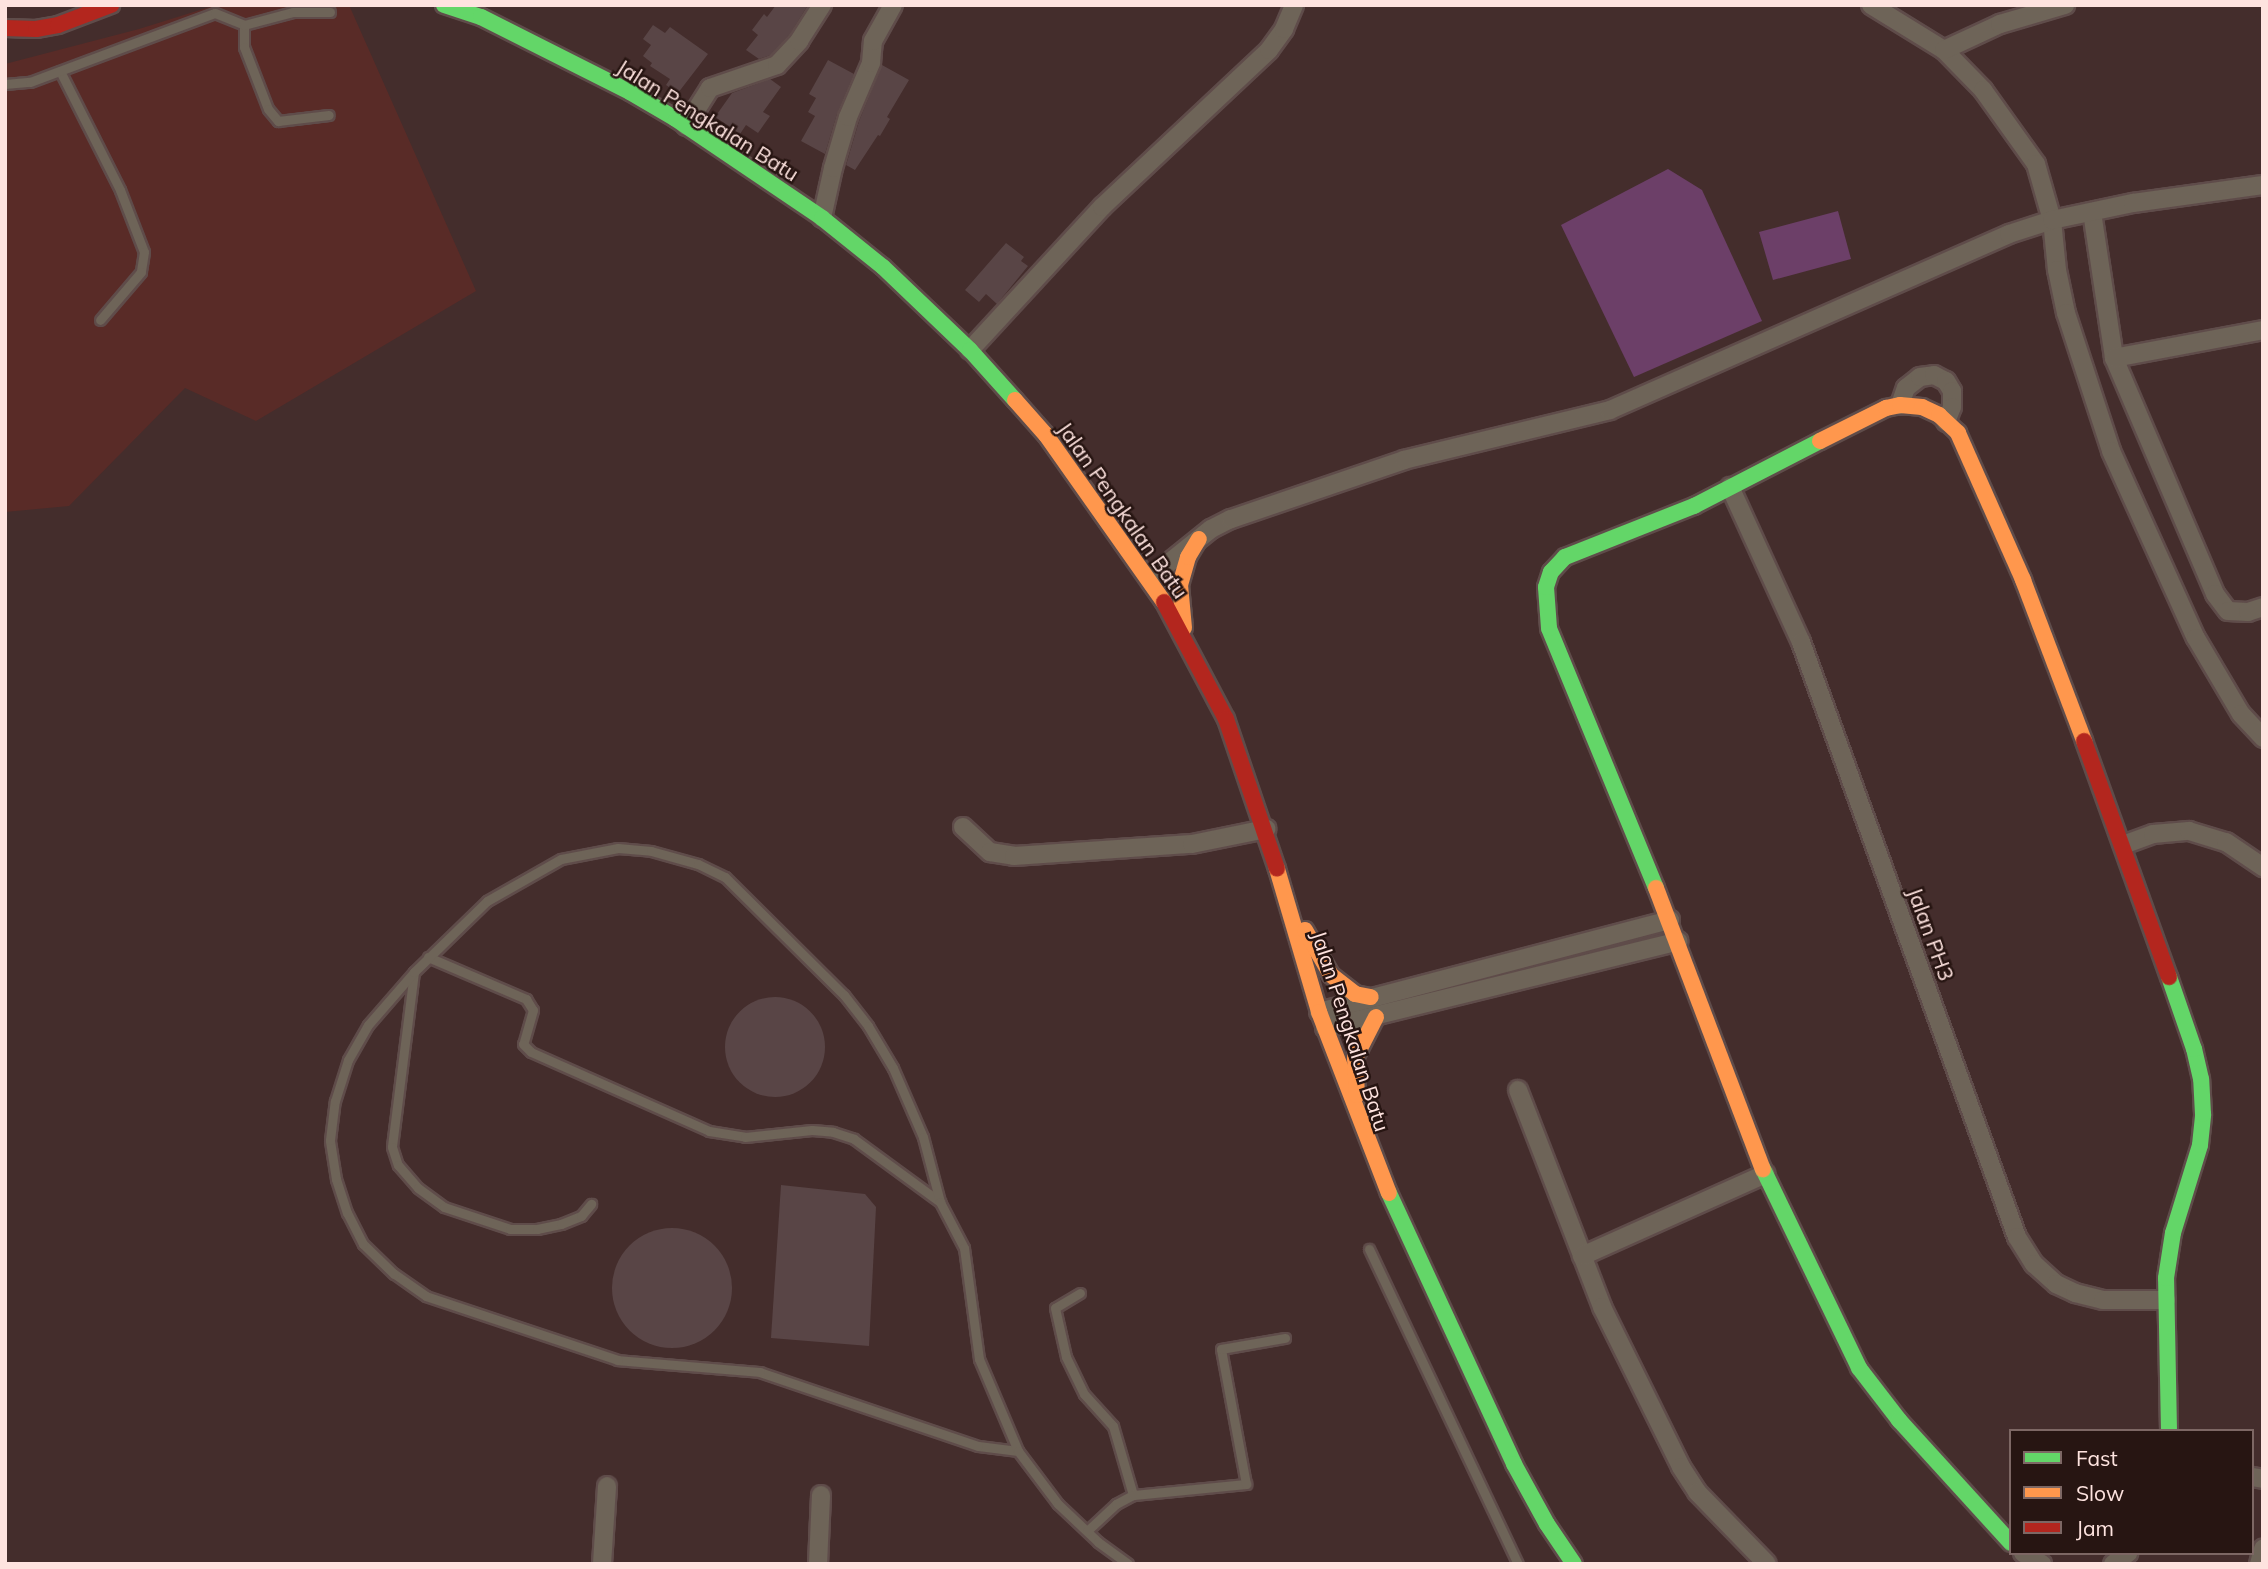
<!DOCTYPE html>
<style>
body{margin:0}
#map{position:relative;width:2268px;height:1569px;overflow:hidden;background:#442d2c;font-family:Mulish,sans-serif}
div>[style]{position:absolute}
[style*='--x']{left:calc(var(--x)*1px);top:calc(var(--y)*1px);width:calc(var(--w)*1px);rotate:calc(var(--a)*1deg)}
.built>*{inset:0;background:#592b27}
.green>*{inset:0;background:#6c3f68}
.building>*{inset:0;background:#594546}
.round{border-radius:50%}
.roads{filter:drop-shadow(2px 0 #5f4c4a) drop-shadow(-2px 0 #5f4c4a) drop-shadow(0 2px #5f4c4a) drop-shadow(0 -2px #5f4c4a)}
.lane>*{height:9px;margin:-4.5px;padding:0 4.5px;transform-origin:4.5px;border-radius:4.5px;background:#6e6458}
.street>*{height:18px;margin:-9px;padding:0 9px;transform-origin:9px;border-radius:9px;background:#6e6458}
.fast>*{height:16px;margin:-8px;padding:0 8px;transform-origin:8px;border-radius:8px;background:#63d668}
.slow>*{height:16px;margin:-8px;padding:0 8px;transform-origin:8px;border-radius:8px;background:#ff974d}
.jam>*{height:16px;margin:-8px;padding:0 8px;transform-origin:8px;border-radius:8px;background:#b3261e}
span{translate:-50% -50%;white-space:nowrap;text-align:center;line-height:1.15;-webkit-text-stroke:5px #271512;paint-order:stroke}
.street-label{font-size:21px;color:#fee3df}
.frame{position:absolute;inset:0;border:7px solid #fee3df;pointer-events:none}
.legend{position:absolute;left:2009px;top:1429px;width:245px;height:126px;box-sizing:border-box;background:#271512;border:2px solid #7d6764;margin:0;padding:9px 12px;list-style:none;font-size:21px;color:#fee3df}
.legend li{display:flex;align-items:center;gap:14px;height:35px}
.legend b{width:35px;border:2px solid #7d6764}
</style>
<div id="map">
<div class="built">
<i style="clip-path:polygon(216px 5px,349px 5px,476px 291px,256px 421px,185px 388px,69px 506px,5px 512px,5px 64px,139px 29px)"></i>
</div>
<div class="green">
<i style="clip-path:polygon(1668px 169px,1702px 190px,1762px 321px,1634px 377px,1561px 225px)"></i>
<i style="clip-path:polygon(1838px 211px,1851px 259px,1773px 280px,1759px 232px)"></i>
</div>
<div class="building">
<i style="clip-path:polygon(776px 5px,808px 5px,790px 34px,771px 55px,759px 59px,746px 50px,758px 35px,752px 30px,764px 14px,767px 17px)"></i>
<i style="clip-path:polygon(653px 25px,665px 33px,670px 27px,708px 54px,678px 93px,666px 85px,670px 79px,650px 66px,652px 63px,643px 56px,651px 45px,643px 39px)"></i>
<i style="clip-path:polygon(828px 60px,854px 74px,837px 114px,825px 154px,801px 141px,815px 116px,808px 112px,816px 98px,809px 94px)"></i>
<i style="clip-path:polygon(882px 65px,909px 80px,887px 117px,890px 119px,880px 136px,878px 135px,855px 170px,846px 165px,859px 121px)"></i>
<i style="clip-path:polygon(770px 79px,781px 87px,763px 112px,770px 116px,758px 133px,746px 125px,740px 134px,715px 117px,732px 93px)"></i>
<i style="clip-path:polygon(1006px 243px,1024px 257px,1021px 261px,1028px 266px,997px 304px,986px 294px,979px 302px,965px 290px)"></i>
<i class="round" style="left:725px;top:997px;width:100px;height:100px"></i>
<i style="clip-path:polygon(781px 1185px,865px 1194px,876px 1207px,869px 1346px,771px 1338px)"></i>
<i class="round" style="left:612px;top:1228px;width:120px;height:120px"></i>
</div>
<div class="roads">
<div class="lane">
<i style="--x:244;--y:25;--w:22;--a:90"></i>
<i style="--x:244;--y:47;--w:66;--a:68.8"></i>
<i style="--x:268;--y:109;--w:16;--a:50"></i>
<i style="--x:278;--y:121;--w:51;--a:-6.7"></i>
<i style="--x:60;--y:71;--w:133;--a:63.2"></i>
<i style="--x:120;--y:190;--w:66;--a:68.8"></i>
<i style="--x:144;--y:252;--w:20;--a:99"></i>
<i style="--x:141;--y:272;--w:63;--a:130.5"></i>
<i style="--x:5;--y:84;--w:25;--a:-5"></i>
<i style="--x:30;--y:82;--w:197;--a:-20.5"></i>
<i style="--x:215;--y:13;--w:31;--a:22"></i>
<i style="--x:244;--y:25;--w:51;--a:-14.9"></i>
<i style="--x:293;--y:12;--w:37;--a:0"></i>
<i style="--x:428;--y:957;--w:107;--a:23.2"></i>
<i style="--x:526;--y:999;--w:13;--a:58"></i>
<i style="--x:533;--y:1010;--w:35;--a:106"></i>
<i style="--x:523;--y:1044;--w:11;--a:45"></i>
<i style="--x:531;--y:1052;--w:195;--a:23.9"></i>
<i style="--x:709;--y:1131;--w:36;--a:9"></i>
<i style="--x:745;--y:1137;--w:67;--a:-6"></i>
<i style="--x:812;--y:1130;--w:21;--a:5"></i>
<i style="--x:833;--y:1132;--w:22;--a:18"></i>
<i style="--x:854;--y:1139;--w:107;--a:36.2"></i>
<i style="--x:414;--y:972;--w:176;--a:97.2"></i>
<i style="--x:392;--y:1147;--w:19;--a:72"></i>
<i style="--x:398;--y:1165;--w:30;--a:49"></i>
<i style="--x:418;--y:1188;--w:32;--a:36"></i>
<i style="--x:444;--y:1207;--w:70;--a:18.4"></i>
<i style="--x:510;--y:1229;--w:27;--a:0"></i>
<i style="--x:537;--y:1229;--w:25;--a:-12"></i>
<i style="--x:561;--y:1224;--w:22;--a:-22"></i>
<i style="--x:581;--y:1216;--w:16;--a:-50"></i>
<i style="--x:1369;--y:1249;--w:348;--a:64.7"></i>
<i style="--x:1080;--y:1293;--w:29;--a:149"></i>
<i style="--x:1055;--y:1308;--w:50;--a:77.3"></i>
<i style="--x:1066;--y:1357;--w:41;--a:64.1"></i>
<i style="--x:1084;--y:1394;--w:43;--a:47.8"></i>
<i style="--x:1113;--y:1426;--w:72;--a:73.8"></i>
<i style="--x:1018;--y:1451;--w:40;--a:-172.9"></i>
<i style="--x:978;--y:1446;--w:230;--a:-161.3"></i>
<i style="--x:760;--y:1372;--w:143;--a:-175.2"></i>
<i style="--x:618;--y:1360;--w:202;--a:-161.6"></i>
<i style="--x:426;--y:1296;--w:39;--a:-145"></i>
<i style="--x:394;--y:1274;--w:43;--a:-135.9"></i>
<i style="--x:363;--y:1244;--w:35;--a:-117"></i>
<i style="--x:347;--y:1213;--w:36;--a:-108"></i>
<i style="--x:336;--y:1179;--w:39;--a:-99"></i>
<i style="--x:330;--y:1140;--w:39;--a:-83"></i>
<i style="--x:335;--y:1101;--w:43;--a:-72.4"></i>
<i style="--x:348;--y:1060;--w:40;--a:-60.3"></i>
<i style="--x:368;--y:1025;--w:70;--a:-49"></i>
<i style="--x:414;--y:972;--w:102;--a:-44.2"></i>
<i style="--x:487;--y:901;--w:85;--a:-29.6"></i>
<i style="--x:561;--y:859;--w:58;--a:-10.9"></i>
<i style="--x:618;--y:848;--w:33;--a:5"></i>
<i style="--x:651;--y:851;--w:49;--a:15.5"></i>
<i style="--x:698;--y:864;--w:30;--a:26"></i>
<i style="--x:725;--y:877;--w:168;--a:44.8"></i>
<i style="--x:844;--y:995;--w:39;--a:52"></i>
<i style="--x:868;--y:1026;--w:49;--a:59.2"></i>
<i style="--x:893;--y:1068;--w:75;--a:66.5"></i>
<i style="--x:923;--y:1137;--w:67;--a:75.3"></i>
<i style="--x:940;--y:1202;--w:52;--a:62.4"></i>
<i style="--x:964;--y:1248;--w:112;--a:82.3"></i>
<i style="--x:979;--y:1359;--w:100;--a:67"></i>
<i style="--x:1018;--y:1451;--w:66;--a:53"></i>
<i style="--x:1058;--y:1504;--w:55;--a:43.5"></i>
<i style="--x:1098;--y:1542;--w:37;--a:36"></i>
<i style="--x:1087;--y:1531;--w:40;--a:-43"></i>
<i style="--x:1116;--y:1504;--w:19;--a:-28"></i>
<i style="--x:1133;--y:1495;--w:114;--a:-5.6"></i>
<i style="--x:1246;--y:1484;--w:137;--a:-100.5"></i>
<i style="--x:1221;--y:1349;--w:65;--a:-9.8"></i>
</div>
<div class="street">
<i style="--x:1871;--y:5;--w:86;--a:31.7"></i>
<i style="--x:1944;--y:50;--w:56;--a:45.7"></i>
<i style="--x:1983;--y:90;--w:91;--a:54.4"></i>
<i style="--x:2036;--y:164;--w:58;--a:74.1"></i>
<i style="--x:2052;--y:220;--w:50;--a:84.3"></i>
<i style="--x:2057;--y:270;--w:44;--a:78.2"></i>
<i style="--x:2066;--y:313;--w:145;--a:71.9"></i>
<i style="--x:2111;--y:451;--w:205;--a:65.6"></i>
<i style="--x:2196;--y:638;--w:88;--a:59.4"></i>
<i style="--x:2241;--y:714;--w:33;--a:47"></i>
<i style="--x:1944;--y:50;--w:62;--a:-24.9"></i>
<i style="--x:2000;--y:24;--w:68;--a:-16.3"></i>
<i style="--x:686;--y:126;--w:45;--a:-57.7"></i>
<i style="--x:710;--y:88;--w:71;--a:-18.9"></i>
<i style="--x:777;--y:65;--w:33;--a:-47"></i>
<i style="--x:799;--y:41;--w:43;--a:-57.4"></i>
<i style="--x:2092;--y:212;--w:148;--a:81.4"></i>
<i style="--x:2114;--y:358;--w:257;--a:66.8"></i>
<i style="--x:2215;--y:594;--w:21;--a:53"></i>
<i style="--x:2228;--y:611;--w:20;--a:3"></i>
<i style="--x:2248;--y:612;--w:16;--a:-18"></i>
<i style="--x:822;--y:218;--w:51;--a:-77.6"></i>
<i style="--x:833;--y:168;--w:53;--a:-73.6"></i>
<i style="--x:848;--y:117;--w:59;--a:-66.9"></i>
<i style="--x:871;--y:63;--w:22;--a:-85"></i>
<i style="--x:873;--y:41;--w:41;--a:-60.9"></i>
<i style="--x:970;--y:350;--w:195;--a:-47.3"></i>
<i style="--x:1102;--y:207;--w:229;--a:-43.2"></i>
<i style="--x:1269;--y:50;--w:26;--a:-54"></i>
<i style="--x:1284;--y:29;--w:26;--a:-67"></i>
<i style="--x:2114;--y:358;--w:152;--a:-10.6"></i>
<i style="--x:1900;--y:405;--w:18;--a:-71"></i>
<i style="--x:1906;--y:388;--w:18;--a:-38"></i>
<i style="--x:1920;--y:377;--w:14;--a:-8"></i>
<i style="--x:1934;--y:375;--w:13;--a:27"></i>
<i style="--x:1946;--y:381;--w:12;--a:59"></i>
<i style="--x:1952;--y:391;--w:16;--a:90"></i>
<i style="--x:1952;--y:407;--w:16;--a:112"></i>
<i style="--x:1730;--y:487;--w:170;--a:65.4"></i>
<i style="--x:1801;--y:642;--w:633;--a:70.05"></i>
<i style="--x:2017;--y:1237;--w:32;--a:58"></i>
<i style="--x:2034;--y:1264;--w:30;--a:42"></i>
<i style="--x:2056;--y:1284;--w:21;--a:25"></i>
<i style="--x:2075;--y:1293;--w:29;--a:14"></i>
<i style="--x:2103;--y:1300;--w:63;--a:0"></i>
<i style="--x:1150;--y:578;--w:78;--a:-38.8"></i>
<i style="--x:1211;--y:529;--w:22;--a:-27"></i>
<i style="--x:1231;--y:519;--w:183;--a:-18.8"></i>
<i style="--x:1404;--y:460;--w:212;--a:-13.6"></i>
<i style="--x:1610;--y:410;--w:436;--a:-23.8"></i>
<i style="--x:2009;--y:234;--w:45;--a:-18"></i>
<i style="--x:2052;--y:220;--w:83;--a:-11.9"></i>
<i style="--x:2133;--y:203;--w:131;--a:-7.9"></i>
<i style="--x:963;--y:827;--w:37;--a:43"></i>
<i style="--x:990;--y:852;--w:24;--a:9"></i>
<i style="--x:1014;--y:856;--w:178;--a:-3.9"></i>
<i style="--x:1192;--y:844;--w:76;--a:-11.5"></i>
<i style="--x:2123;--y:845;--w:32;--a:-20"></i>
<i style="--x:2153;--y:834;--w:36;--a:-5"></i>
<i style="--x:2189;--y:831;--w:39;--a:17"></i>
<i style="--x:2226;--y:842;--w:45;--a:34"></i>
<i style="--x:1319;--y:1012;--w:363;--a:-14.7"></i>
<i style="--x:1325;--y:1028;--w:364;--a:-13.8"></i>
<i style="--x:1518;--y:1090;--w:233;--a:68.8"></i>
<i style="--x:1602;--y:1307;--w:178;--a:63.7"></i>
<i style="--x:1681;--y:1467;--w:30;--a:57"></i>
<i style="--x:1697;--y:1492;--w:100;--a:45.8"></i>
<i style="--x:1582;--y:1256;--w:201;--a:-24.1"></i>
<i style="--x:2252;--y:1477;--w:11;--a:10"></i>
<i style="--x:2023;--y:1553;--w:22;--a:30"></i>
<i style="--x:602;--y:1564;--w:78;--a:-86.3"></i>
<i style="--x:818;--y:1564;--w:69;--a:-87.5"></i>
<i style="--x:2113;--y:1564;--w:19;--a:-36"></i>
<i style="--x:2259;--y:1564;--w:16;--a:-75"></i>
</div>
<div class="fast">
<i style="--x:444;--y:5;--w:39;--a:18"></i>
<i style="--x:481;--y:17;--w:167;--a:26.7"></i>
<i style="--x:630;--y:92;--w:53;--a:30.4"></i>
<i style="--x:676;--y:119;--w:176;--a:34.1"></i>
<i style="--x:822;--y:218;--w:78;--a:38.8"></i>
<i style="--x:883;--y:267;--w:120;--a:43.7"></i>
<i style="--x:970;--y:350;--w:67;--a:48"></i>
<i style="--x:1656;--y:888;--w:281;--a:-112.4"></i>
<i style="--x:1549;--y:628;--w:41;--a:-94.2"></i>
<i style="--x:1546;--y:587;--w:16;--a:-72"></i>
<i style="--x:1551;--y:572;--w:21;--a:-47"></i>
<i style="--x:1565;--y:557;--w:139;--a:-21.6"></i>
<i style="--x:1694;--y:506;--w:142;--a:-27.3"></i>
<i style="--x:1763;--y:1169;--w:221;--a:64.2"></i>
<i style="--x:1859;--y:1368;--w:66;--a:52.4"></i>
<i style="--x:1899;--y:1420;--w:166;--a:47.7"></i>
<i style="--x:1389;--y:1193;--w:298;--a:65.2"></i>
<i style="--x:1514;--y:1464;--w:68;--a:61.2"></i>
<i style="--x:1547;--y:1524;--w:48;--a:56"></i>
<i style="--x:2169;--y:1431;--w:153;--a:-91.1"></i>
<i style="--x:2166;--y:1278;--w:46;--a:-81.2"></i>
<i style="--x:2173;--y:1233;--w:92;--a:-72.9"></i>
<i style="--x:2200;--y:1145;--w:31;--a:-84"></i>
<i style="--x:2203;--y:1114;--w:35;--a:-93"></i>
<i style="--x:2201;--y:1079;--w:31;--a:-103"></i>
<i style="--x:2194;--y:1049;--w:76;--a:-109.1"></i>
</div>
<div class="slow">
<i style="--x:1015;--y:400;--w:47;--a:48.5"></i>
<i style="--x:1046;--y:435;--w:204;--a:54.8"></i>
<i style="--x:1820;--y:441;--w:74;--a:-26.6"></i>
<i style="--x:1886;--y:408;--w:14;--a:-12"></i>
<i style="--x:1900;--y:405;--w:22;--a:5"></i>
<i style="--x:1922;--y:407;--w:19;--a:25"></i>
<i style="--x:1939;--y:415;--w:26;--a:43"></i>
<i style="--x:1958;--y:433;--w:161;--a:66.1"></i>
<i style="--x:2023;--y:580;--w:172;--a:69.2"></i>
<i style="--x:1184;--y:628;--w:43;--a:-95.3"></i>
<i style="--x:1180;--y:585;--w:29;--a:-74"></i>
<i style="--x:1188;--y:557;--w:21;--a:-59"></i>
<i style="--x:1277;--y:869;--w:149;--a:73.6"></i>
<i style="--x:1319;--y:1012;--w:194;--a:68.9"></i>
<i style="--x:1656;--y:888;--w:301;--a:69.2"></i>
<i style="--x:1305;--y:930;--w:52;--a:60"></i>
<i style="--x:1331;--y:975;--w:31;--a:38"></i>
<i style="--x:1355;--y:994;--w:16;--a:11"></i>
<i style="--x:1357;--y:1095;--w:37;--a:-93"></i>
<i style="--x:1355;--y:1058;--w:46;--a:-62.9"></i>
</div>
<div class="jam">
<i style="--x:5;--y:28;--w:31;--a:2"></i>
<i style="--x:36;--y:29;--w:22;--a:-10"></i>
<i style="--x:58;--y:25;--w:57;--a:-20.7"></i>
<i style="--x:1164;--y:602;--w:132;--a:62.1"></i>
<i style="--x:1226;--y:719;--w:158;--a:71.2"></i>
<i style="--x:2084;--y:741;--w:251;--a:70.2"></i>
</div>
</div>
<div class="street-label">
<span style="left:708px;top:120px;rotate:32deg">Jalan Pengkalan Batu</span>
<span style="left:1123px;top:510px;rotate:55deg">Jalan Pengkalan Batu</span>
<span style="left:1931px;top:934px;rotate:70deg">Jalan PH3</span>
<span style="left:1351px;top:1031px;rotate:72deg">Jalan Pengkalan Batu</span>
</div>
<div class="frame"></div>
<ul class="legend">
<li><b style="height:9px;background:#63d668"></b>Fast</li>
<li><b style="height:9px;background:#ff974d"></b>Slow</li>
<li><b style="height:9px;background:#b3261e"></b>Jam</li>
</ul>
</div>
